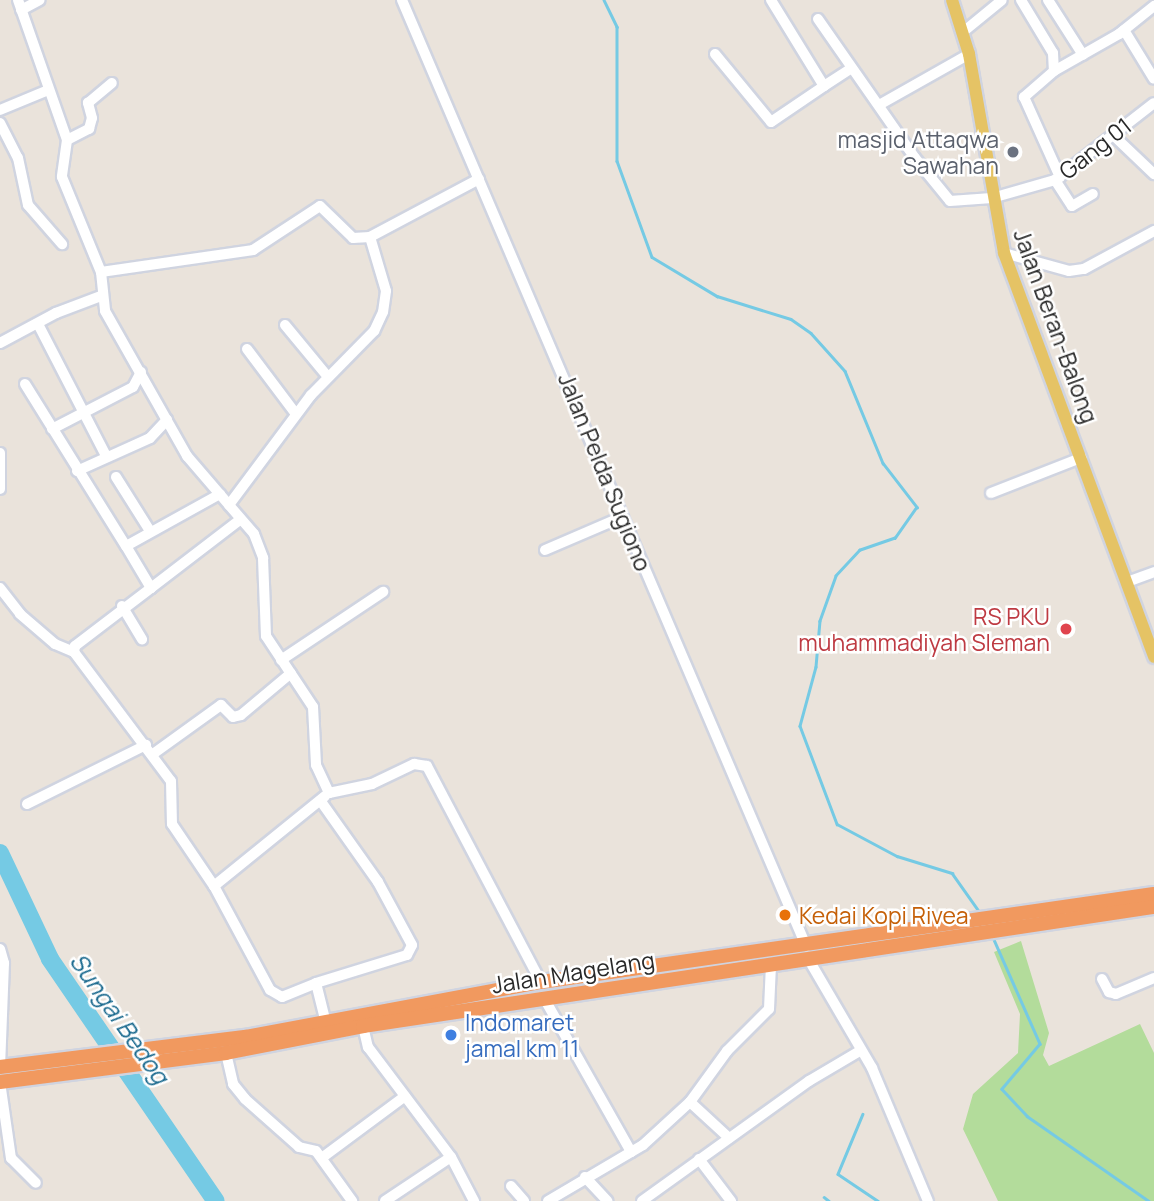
<!DOCTYPE html>
<style>
body{margin:0}
#map{position:relative;width:1154px;height:1201px;overflow:hidden;background:#eae3db;font-family:Manrope,sans-serif}
div>[style]{position:absolute}
[style*='--x']{left:calc(var(--x)*1px);top:calc(var(--y)*1px);width:calc(var(--w)*1px);rotate:calc(var(--a)*1deg)}
.green>*{inset:0;background:#b3dc9b}
.stream>*{height:2.5px;margin:-1.25px;padding:0 1.25px;transform-origin:1.25px;border-radius:1.25px;background:#75cae4}
.river>*{height:18px;margin:-9px;padding:0 9px;transform-origin:9px;border-radius:9px;background:#75cae4}
.roads{filter:drop-shadow(2px 0 #d0d4e0) drop-shadow(-2px 0 #d0d4e0) drop-shadow(0 2px #d0d4e0) drop-shadow(0 -2px #d0d4e0)}
.minor>*{height:10px;margin:-5px;padding:0 5px;transform-origin:5px;border-radius:5px;background:#fff}
.major>*{height:12px;margin:-6px;padding:0 6px;transform-origin:6px;border-radius:6px;background:#e5c365}
.highway>*{height:14px;margin:-7px;padding:0 7px;transform-origin:7px;border-radius:7px;background:#f1995f}
.dots>*{width:19px;height:19px;translate:-50% -50%;box-sizing:border-box;border:4px solid #fff;border-radius:50%}
span{translate:-50% -50%;white-space:nowrap;text-align:center;line-height:1.15;-webkit-text-stroke:5px #fff;paint-order:stroke}
.worship-label{font-size:23px;color:#5b616d}
.right{translate:-100% -50%;text-align:right}
.street-label{font-size:23px;color:#282828}
.health-label{font-size:23px;color:#be3a42}
.food-label{font-size:23px;color:#c56008}
.left{translate:0 -50%;text-align:left}
.shop-label{font-size:23px;color:#366cbe}
.water-label{font-size:24px;color:#18688d;font-style:italic}
</style>
<div id="map">
<div class="green">
<i style="clip-path:polygon(1021px 941px,1049px 1033px,1043px 1055px,1049px 1066px,1140px 1024px,1154px 1053px,1154px 1201px,998px 1201px,963px 1129px,973px 1094px,1018px 1053px,1020px 1014px,994px 952px)"></i>
</div>
<div class="stream">
<i style="--x:604;--y:0;--w:30;--a:64"></i>
<i style="--x:617;--y:27;--w:134;--a:90"></i>
<i style="--x:617;--y:161;--w:102;--a:70"></i>
<i style="--x:652;--y:257;--w:76;--a:31"></i>
<i style="--x:717;--y:296;--w:77;--a:17.3"></i>
<i style="--x:791;--y:319;--w:24;--a:35"></i>
<i style="--x:811;--y:333;--w:51;--a:48.2"></i>
<i style="--x:845;--y:371;--w:100;--a:67.6"></i>
<i style="--x:883;--y:463;--w:56;--a:52.3"></i>
<i style="--x:917;--y:507;--w:38;--a:125"></i>
<i style="--x:895;--y:538;--w:37;--a:161"></i>
<i style="--x:860;--y:550;--w:35;--a:133"></i>
<i style="--x:836;--y:576;--w:48;--a:109.6"></i>
<i style="--x:820;--y:621;--w:46;--a:95"></i>
<i style="--x:816;--y:667;--w:61;--a:105.2"></i>
<i style="--x:800;--y:726;--w:105;--a:69.3"></i>
<i style="--x:837;--y:824;--w:68;--a:28.1"></i>
<i style="--x:897;--y:856;--w:58;--a:17.2"></i>
<i style="--x:952;--y:873;--w:50;--a:54.7"></i>
<i style="--x:992;--y:935;--w:119;--a:66.2"></i>
<i style="--x:1040;--y:1044;--w:59;--a:130.2"></i>
<i style="--x:1002;--y:1089;--w:37;--a:47"></i>
<i style="--x:1027;--y:1116;--w:149;--a:34.9"></i>
<i style="--x:863;--y:1114;--w:65;--a:112.6"></i>
<i style="--x:838;--y:1174;--w:48;--a:34"></i>
<i style="--x:824;--y:1197;--w:6;--a:39"></i>
</div>
<div class="river">
<i style="--x:0;--y:853;--w:117;--a:64.7"></i>
<i style="--x:50;--y:959;--w:293;--a:55.6"></i>
</div>
<div class="roads">
<div class="minor">
<i style="--x:18;--y:0;--w:148;--a:70.7"></i>
<i style="--x:67;--y:140;--w:37;--a:98"></i>
<i style="--x:62;--y:177;--w:103;--a:67.7"></i>
<i style="--x:101;--y:272;--w:39;--a:84"></i>
<i style="--x:105;--y:311;--w:167;--a:60.5"></i>
<i style="--x:187;--y:456;--w:65;--a:49.4"></i>
<i style="--x:402;--y:0;--w:1029;--a:66.87"></i>
<i style="--x:771;--y:0;--w:101;--a:58.4"></i>
<i style="--x:824;--y:86;--w:31;--a:-33"></i>
<i style="--x:1021;--y:0;--w:62;--a:58.9"></i>
<i style="--x:1053;--y:53;--w:18;--a:87"></i>
<i style="--x:1054;--y:71;--w:40;--a:139"></i>
<i style="--x:1024;--y:97;--w:88;--a:65.8"></i>
<i style="--x:1048;--y:0;--w:65;--a:57.5"></i>
<i style="--x:21;--y:10;--w:21;--a:-28"></i>
<i style="--x:818;--y:19;--w:169;--a:55.1"></i>
<i style="--x:915;--y:158;--w:55;--a:50.9"></i>
<i style="--x:950;--y:201;--w:42;--a:-4.1"></i>
<i style="--x:992;--y:198;--w:66;--a:-15.9"></i>
<i style="--x:1055;--y:180;--w:125;--a:-37.9"></i>
<i style="--x:1124;--y:30;--w:57;--a:58.5"></i>
<i style="--x:963;--y:32;--w:50;--a:-39.4"></i>
<i style="--x:715;--y:54;--w:88;--a:50.5"></i>
<i style="--x:771;--y:122;--w:64;--a:-34.2"></i>
<i style="--x:1054;--y:71;--w:75;--a:-29.6"></i>
<i style="--x:1119;--y:34;--w:45;--a:-38.7"></i>
<i style="--x:879;--y:105;--w:103;--a:-29.5"></i>
<i style="--x:0;--y:110;--w:52;--a:-22.6"></i>
<i style="--x:0;--y:123;--w:39;--a:63"></i>
<i style="--x:18;--y:158;--w:48;--a:78"></i>
<i style="--x:28;--y:205;--w:52;--a:48.9"></i>
<i style="--x:1113;--y:135;--w:57;--a:43.6"></i>
<i style="--x:67;--y:140;--w:25;--a:-27"></i>
<i style="--x:89;--y:129;--w:11;--a:-75"></i>
<i style="--x:92;--y:118;--w:16;--a:-105"></i>
<i style="--x:88;--y:103;--w:31;--a:-40"></i>
<i style="--x:479;--y:179;--w:123;--a:152"></i>
<i style="--x:370;--y:237;--w:56;--a:73.5"></i>
<i style="--x:386;--y:291;--w:21;--a:98"></i>
<i style="--x:383;--y:312;--w:21;--a:115"></i>
<i style="--x:374;--y:331;--w:90;--a:134.5"></i>
<i style="--x:311;--y:395;--w:137;--a:126.7"></i>
<i style="--x:229;--y:505;--w:38;--a:49"></i>
<i style="--x:254;--y:534;--w:26;--a:69"></i>
<i style="--x:263;--y:558;--w:78;--a:87.8"></i>
<i style="--x:266;--y:636;--w:85;--a:56.5"></i>
<i style="--x:313;--y:707;--w:58;--a:87"></i>
<i style="--x:316;--y:765;--w:31;--a:65"></i>
<i style="--x:329;--y:793;--w:44;--a:-11.8"></i>
<i style="--x:372;--y:784;--w:47;--a:-25.5"></i>
<i style="--x:414;--y:764;--w:13;--a:9"></i>
<i style="--x:427;--y:766;--w:244;--a:62.2"></i>
<i style="--x:1055;--y:180;--w:31;--a:57"></i>
<i style="--x:1072;--y:206;--w:24;--a:-30"></i>
<i style="--x:1004;--y:253;--w:67;--a:15.5"></i>
<i style="--x:1069;--y:271;--w:15;--a:-8"></i>
<i style="--x:1084;--y:269;--w:80;--a:-28.5"></i>
<i style="--x:101;--y:272;--w:154;--a:-8.2"></i>
<i style="--x:253;--y:250;--w:80;--a:-33.3"></i>
<i style="--x:320;--y:206;--w:46;--a:44.1"></i>
<i style="--x:353;--y:238;--w:17;--a:-3"></i>
<i style="--x:38;--y:324;--w:148;--a:62.7"></i>
<i style="--x:285;--y:325;--w:67;--a:50.4"></i>
<i style="--x:0;--y:343;--w:64;--a:-28.2"></i>
<i style="--x:56;--y:313;--w:48;--a:-20.7"></i>
<i style="--x:247;--y:349;--w:81;--a:53"></i>
<i style="--x:25;--y:384;--w:191;--a:58.1"></i>
<i style="--x:52;--y:429;--w:91;--a:-27.4"></i>
<i style="--x:133;--y:387;--w:17;--a:-62"></i>
<i style="--x:0;--y:453;--w:36;--a:90"></i>
<i style="--x:77;--y:471;--w:80;--a:-24.3"></i>
<i style="--x:150;--y:438;--w:25;--a:-47"></i>
<i style="--x:116;--y:477;--w:64;--a:57.8"></i>
<i style="--x:991;--y:493;--w:97;--a:-21.3"></i>
<i style="--x:220;--y:494;--w:107;--a:151"></i>
<i style="--x:126;--y:546;--w:49;--a:59.2"></i>
<i style="--x:151;--y:588;--w:96;--a:142.7"></i>
<i style="--x:75;--y:646;--w:6;--a:99"></i>
<i style="--x:74;--y:652;--w:161;--a:53.1"></i>
<i style="--x:171;--y:781;--w:43;--a:88.7"></i>
<i style="--x:172;--y:824;--w:75;--a:55.9"></i>
<i style="--x:214;--y:886;--w:118;--a:61.7"></i>
<i style="--x:270;--y:990;--w:14;--a:30"></i>
<i style="--x:282;--y:997;--w:37;--a:-22"></i>
<i style="--x:316;--y:983;--w:38;--a:76"></i>
<i style="--x:545;--y:550;--w:84;--a:-23.2"></i>
<i style="--x:1127;--y:582;--w:29;--a:-20"></i>
<i style="--x:0;--y:588;--w:33;--a:52"></i>
<i style="--x:20;--y:614;--w:46;--a:40.6"></i>
<i style="--x:55;--y:644;--w:21;--a:23"></i>
<i style="--x:151;--y:588;--w:113;--a:-37.5"></i>
<i style="--x:122;--y:606;--w:39;--a:59"></i>
<i style="--x:281;--y:660;--w:123;--a:-33.7"></i>
<i style="--x:153;--y:754;--w:84;--a:-35.8"></i>
<i style="--x:221;--y:705;--w:17;--a:45"></i>
<i style="--x:233;--y:717;--w:8;--a:-14"></i>
<i style="--x:241;--y:715;--w:65;--a:-40"></i>
<i style="--x:27;--y:804;--w:133;--a:-26.4"></i>
<i style="--x:214;--y:886;--w:143;--a:-39"></i>
<i style="--x:0;--y:949;--w:15;--a:74"></i>
<i style="--x:4;--y:963;--w:104;--a:92.2"></i>
<i style="--x:809;--y:960;--w:125;--a:59.7"></i>
<i style="--x:872;--y:1068;--w:144;--a:67.2"></i>
<i style="--x:1102;--y:979;--w:15;--a:62"></i>
<i style="--x:1109;--y:992;--w:7;--a:16"></i>
<i style="--x:1116;--y:994;--w:41;--a:-22.8"></i>
<i style="--x:316;--y:983;--w:95;--a:-17.1"></i>
<i style="--x:407;--y:955;--w:11;--a:-63"></i>
<i style="--x:412;--y:945;--w:72;--a:-118.4"></i>
<i style="--x:378;--y:882;--w:100;--a:-125.3"></i>
<i style="--x:544;--y:998;--w:177;--a:60.5"></i>
<i style="--x:363;--y:1026;--w:22;--a:77"></i>
<i style="--x:368;--y:1047;--w:138;--a:53"></i>
<i style="--x:451;--y:1157;--w:50;--a:62.4"></i>
<i style="--x:226;--y:1053;--w:32;--a:77"></i>
<i style="--x:233;--y:1084;--w:19;--a:51"></i>
<i style="--x:245;--y:1099;--w:72;--a:41.6"></i>
<i style="--x:299;--y:1147;--w:17;--a:13"></i>
<i style="--x:316;--y:1151;--w:62;--a:54.2"></i>
<i style="--x:0;--y:1082;--w:77;--a:81.8"></i>
<i style="--x:11;--y:1158;--w:35;--a:45"></i>
<i style="--x:690;--y:1102;--w:53;--a:42.7"></i>
<i style="--x:323;--y:1157;--w:102;--a:-36.6"></i>
<i style="--x:699;--y:1159;--w:53;--a:52.7"></i>
<i style="--x:585;--y:1177;--w:33;--a:47"></i>
<i style="--x:511;--y:1186;--w:20;--a:49"></i>
<i style="--x:385;--y:1201;--w:79;--a:-33.7"></i>
<i style="--x:548;--y:1201;--w:110;--a:-30.5"></i>
<i style="--x:643;--y:1145;--w:64;--a:-42.5"></i>
<i style="--x:690;--y:1102;--w:63;--a:-54"></i>
<i style="--x:727;--y:1051;--w:59;--a:-45"></i>
<i style="--x:769;--y:1009;--w:44;--a:-87.4"></i>
<i style="--x:642;--y:1201;--w:206;--a:-35.7"></i>
<i style="--x:809;--y:1081;--w:57;--a:-30.6"></i>
</div>
<div class="major">
<i style="--x:952;--y:0;--w:57;--a:72.5"></i>
<i style="--x:969;--y:54;--w:202;--a:80"></i>
<i style="--x:1004;--y:253;--w:431;--a:69.6"></i>
</div>
<div class="highway">
<i style="--x:0;--y:1067;--w:248;--a:-7"></i>
<i style="--x:246;--y:1037;--w:300;--a:-10.6"></i>
<i style="--x:541;--y:982;--w:619;--a:-8.17"></i>
<i style="--x:0;--y:1082;--w:228;--a:-7.3"></i>
<i style="--x:226;--y:1053;--w:140;--a:-11.1"></i>
<i style="--x:363;--y:1026;--w:800;--a:-8.56"></i>
</div>
</div>
<div class="dots">
<i style="left:1013px;top:152px;background:#6b7280"></i>
<i style="left:1066px;top:629px;background:#e0444e"></i>
<i style="left:785px;top:915px;background:#e8710a"></i>
<i style="left:451px;top:1035px;background:#3f7fe0"></i>
</div>
<div class="worship-label">
<span class="right" style="left:999px;top:152px">masjid Attaqwa<br>Sawahan</span>
</div>
<div class="street-label">
<span style="left:1095px;top:148px;rotate:-38deg">Gang 01</span>
<span style="left:1056px;top:326px;rotate:70deg">Jalan Beran-Balong</span>
<span style="left:605px;top:472px;rotate:68deg">Jalan Pelda Sugiono</span>
<span style="left:573px;top:972px;rotate:-9deg">Jalan Magelang</span>
</div>
<div class="health-label">
<span class="right" style="left:1050px;top:629px">RS PKU<br>muhammadiyah Sleman</span>
</div>
<div class="food-label">
<span class="left" style="left:799px;top:915px">Kedai Kopi Rivea</span>
</div>
<div class="shop-label">
<span class="left" style="left:465px;top:1035px">Indomaret<br>jamal km 11</span>
</div>
<div class="water-label">
<span style="left:120px;top:1018px;rotate:55deg">Sungai Bedog</span>
</div>
</div>
